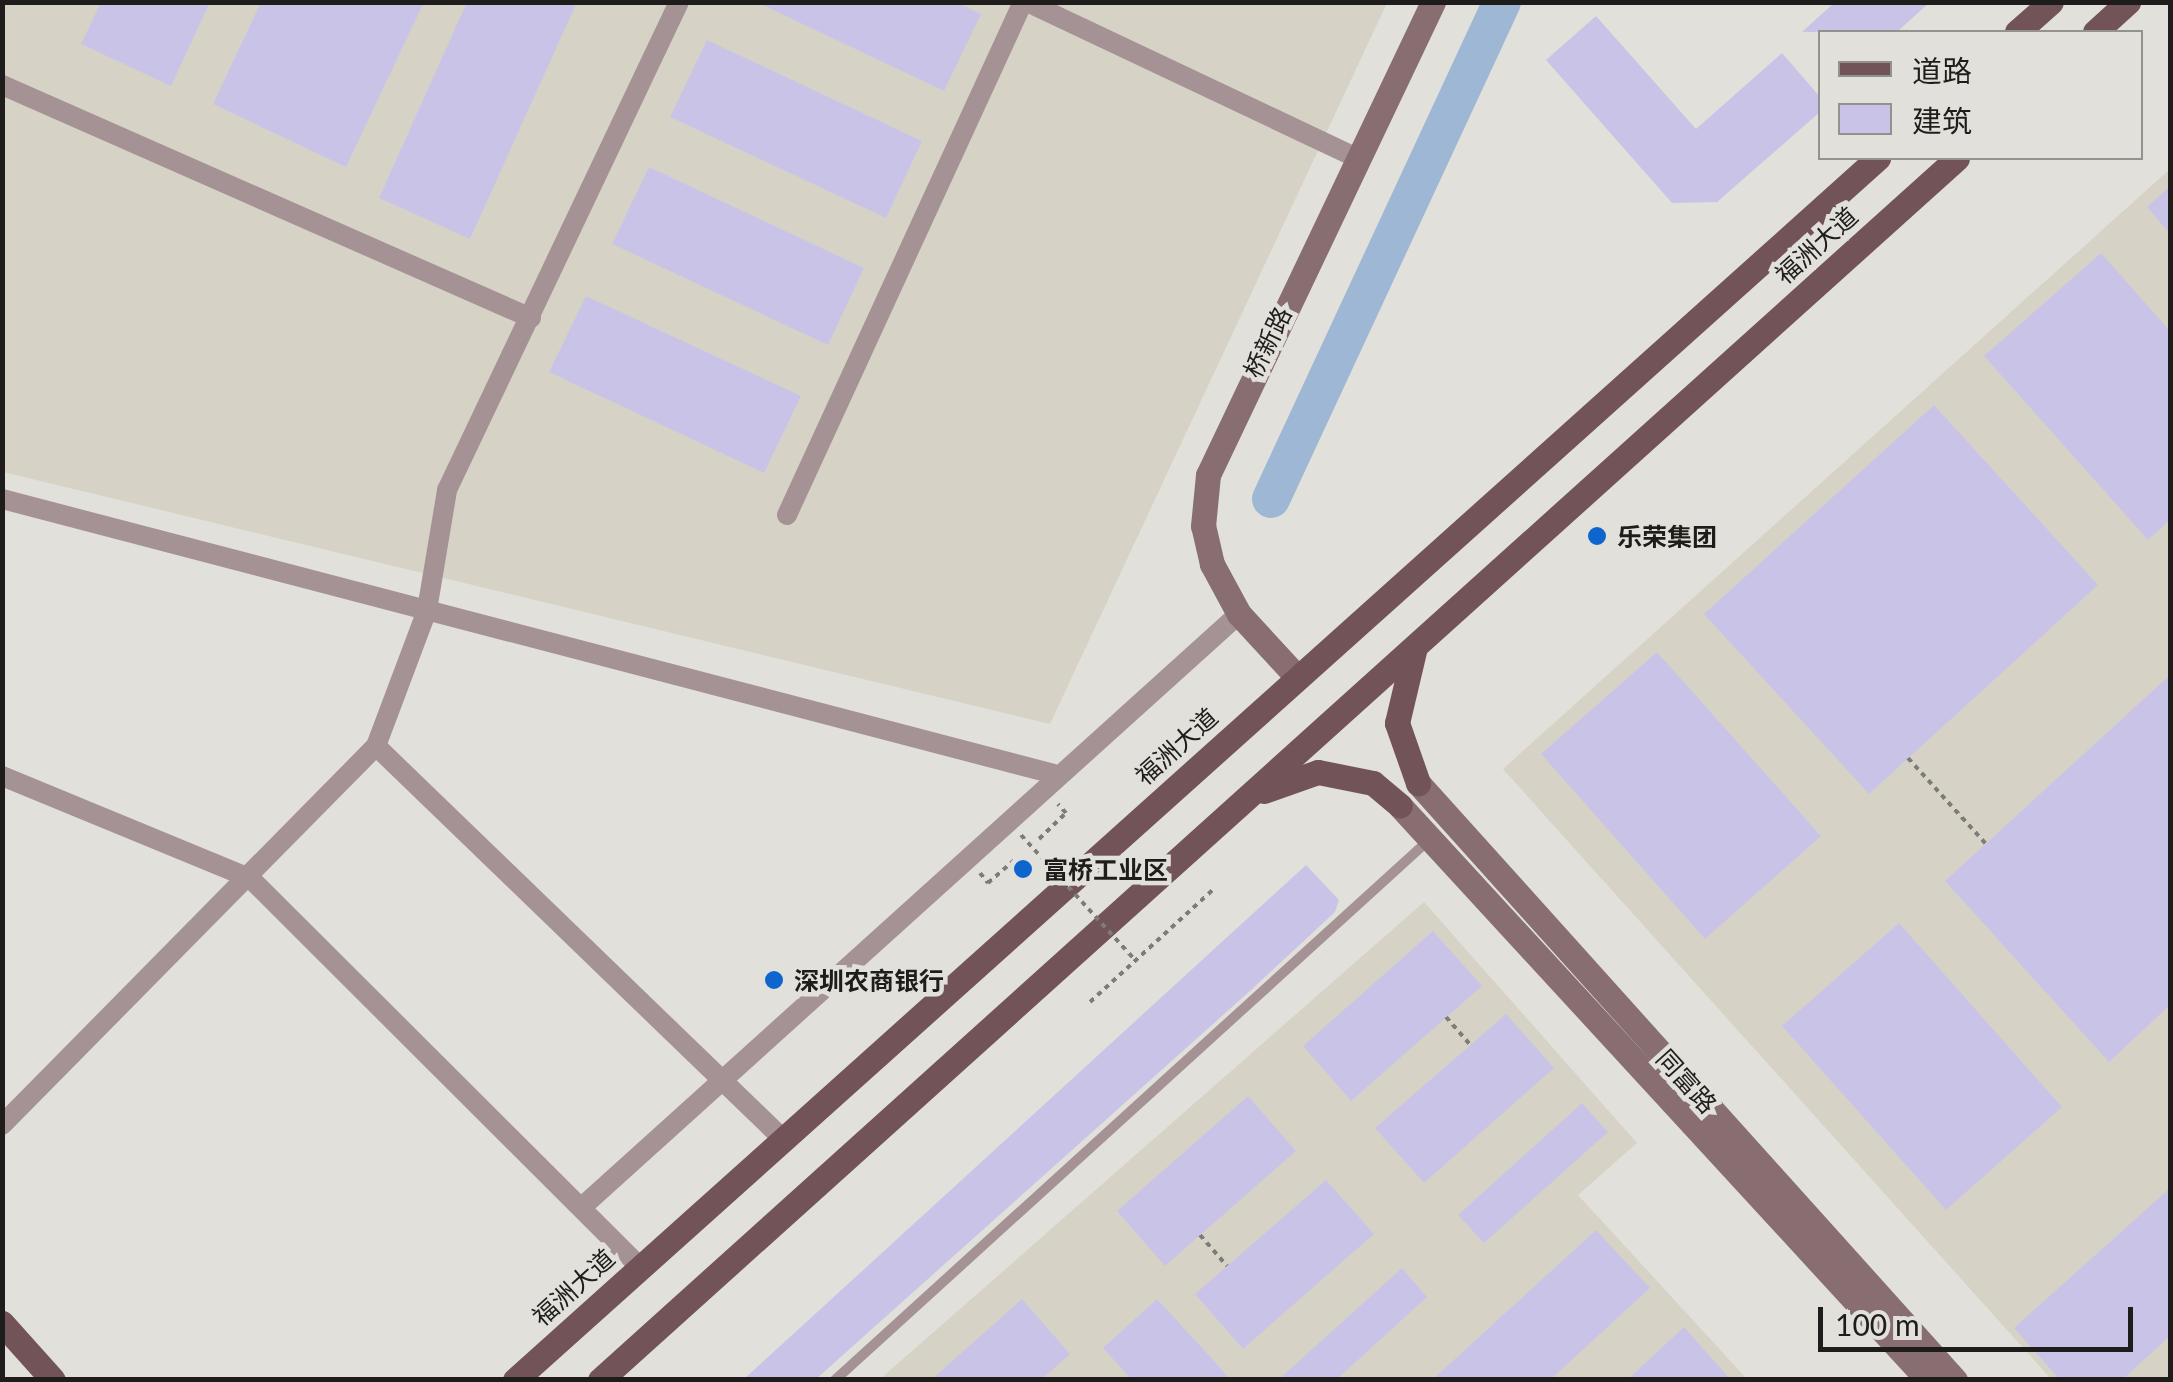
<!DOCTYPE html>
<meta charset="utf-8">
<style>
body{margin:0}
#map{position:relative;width:2173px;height:1382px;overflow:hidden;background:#e1e0da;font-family:Lato,"Noto Sans SC",sans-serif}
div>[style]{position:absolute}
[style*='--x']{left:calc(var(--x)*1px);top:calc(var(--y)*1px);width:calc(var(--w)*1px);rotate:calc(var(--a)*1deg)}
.built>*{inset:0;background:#d6d3c6}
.river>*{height:38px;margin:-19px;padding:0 19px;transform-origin:19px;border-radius:19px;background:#9eb7d4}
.building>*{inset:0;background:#c9c4e7}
.path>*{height:4px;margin-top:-2px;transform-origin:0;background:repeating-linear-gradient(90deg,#7d7c78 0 5px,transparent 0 10px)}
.lane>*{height:10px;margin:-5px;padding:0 5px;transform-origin:5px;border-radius:5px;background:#a59295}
.street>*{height:20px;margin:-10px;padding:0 10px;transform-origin:10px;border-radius:10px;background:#a59295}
.secondary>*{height:25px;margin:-12.5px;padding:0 12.5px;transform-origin:12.5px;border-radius:12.5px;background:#886d71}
.primary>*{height:25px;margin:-12.5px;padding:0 12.5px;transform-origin:12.5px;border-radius:12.5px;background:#725358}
.path-bridge>*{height:4px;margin-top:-2px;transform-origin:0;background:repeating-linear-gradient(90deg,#7d7c78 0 5px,transparent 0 10px)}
.dots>*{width:28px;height:28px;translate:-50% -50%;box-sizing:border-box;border:5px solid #e1e0da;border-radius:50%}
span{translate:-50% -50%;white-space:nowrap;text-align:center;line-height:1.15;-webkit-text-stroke:9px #e1e0da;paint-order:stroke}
.street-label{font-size:25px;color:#1e1d1b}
.poi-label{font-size:25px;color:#1e1d1b;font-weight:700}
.left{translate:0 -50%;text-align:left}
.frame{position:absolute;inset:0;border:5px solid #1e1d1b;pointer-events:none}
.legend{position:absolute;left:1818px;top:30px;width:325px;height:130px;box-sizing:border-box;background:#e1e0da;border:2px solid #93928e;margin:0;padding:12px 18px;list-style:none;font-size:30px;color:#1e1d1b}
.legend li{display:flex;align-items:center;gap:20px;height:50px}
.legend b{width:50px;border:2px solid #93928e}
.scale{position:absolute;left:1818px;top:1307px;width:315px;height:45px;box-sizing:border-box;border:5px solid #1e1d1b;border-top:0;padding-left:12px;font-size:30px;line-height:35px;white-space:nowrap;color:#1e1d1b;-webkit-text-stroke:8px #e1e0da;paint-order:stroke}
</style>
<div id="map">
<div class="built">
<i style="clip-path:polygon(3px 3px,1387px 3px,1050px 724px,3px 472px)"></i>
<i style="clip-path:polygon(2170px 169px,2170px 1379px,2051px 1379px,1503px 769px)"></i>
<i style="clip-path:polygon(1424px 902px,1637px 1143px,1578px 1195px,1747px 1379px,879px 1380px)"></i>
</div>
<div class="river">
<i style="--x:1271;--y:499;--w:548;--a:-65.07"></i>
</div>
<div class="building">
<i style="clip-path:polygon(101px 2px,210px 2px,171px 86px,81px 44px)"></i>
<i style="clip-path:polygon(261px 2px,424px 2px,346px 167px,213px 104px)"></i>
<i style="clip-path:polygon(467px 2px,577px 2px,470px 239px,379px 198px)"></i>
<i style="clip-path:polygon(756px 2px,956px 2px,981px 14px,944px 91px)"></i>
<i style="clip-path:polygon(1835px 2px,1930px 2px,1897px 32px,1802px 32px)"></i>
<i style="clip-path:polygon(1596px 16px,1696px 129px,1782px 53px,1820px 97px,1820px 112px,1717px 202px,1672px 203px,1546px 60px)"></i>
<i style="clip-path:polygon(707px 40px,922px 141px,886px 218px,670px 117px)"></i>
<i style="clip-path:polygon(649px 167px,864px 268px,828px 345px,612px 244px)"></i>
<i style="clip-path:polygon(2170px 186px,2170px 234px,2147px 207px)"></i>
<i style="clip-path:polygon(2101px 253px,2170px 331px,2170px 520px,2148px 540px,1984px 356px)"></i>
<i style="clip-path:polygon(586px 296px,801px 396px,764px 473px,549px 372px)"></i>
<i style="clip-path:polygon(1934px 405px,2098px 585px,1869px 794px,1704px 614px)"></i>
<i style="clip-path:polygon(1657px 652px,1821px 836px,1705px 939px,1541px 754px)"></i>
<i style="clip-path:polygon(2170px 675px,2170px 1005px,2109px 1062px,1945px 881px)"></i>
<i style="clip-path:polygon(1306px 865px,1339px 900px,1335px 912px,1251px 990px,815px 1380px,743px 1380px)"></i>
<i style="clip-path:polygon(1899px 923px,2062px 1107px,1946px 1210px,1782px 1026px)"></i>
<i style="clip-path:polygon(1433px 931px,1482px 986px,1351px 1101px,1303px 1046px)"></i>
<i style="clip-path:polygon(1506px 1014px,1554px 1068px,1424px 1183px,1375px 1128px)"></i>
<i style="clip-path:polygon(1248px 1096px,1296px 1151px,1165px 1266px,1117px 1211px)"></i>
<i style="clip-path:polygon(1582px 1103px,1608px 1132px,1484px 1243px,1458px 1215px)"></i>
<i style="clip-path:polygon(1326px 1180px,1374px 1234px,1243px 1349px,1195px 1294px)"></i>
<i style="clip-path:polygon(2170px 1188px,2170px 1336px,2122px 1380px,2060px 1380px,2014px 1328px)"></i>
<i style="clip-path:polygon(1596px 1230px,1650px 1288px,1550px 1380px,1432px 1380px)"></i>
<i style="clip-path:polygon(1402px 1268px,1427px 1297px,1336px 1380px,1278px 1380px)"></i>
<i style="clip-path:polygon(1022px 1299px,1070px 1354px,1041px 1380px,931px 1380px)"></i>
<i style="clip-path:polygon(1157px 1299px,1216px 1363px,1230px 1380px,1132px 1380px,1103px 1348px)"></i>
<i style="clip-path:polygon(1684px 1327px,1731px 1380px,1627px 1380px)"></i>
</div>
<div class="path">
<i style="--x:1908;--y:758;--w:116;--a:47.8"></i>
<i style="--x:1039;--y:839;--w:37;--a:-44"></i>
<i style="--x:1066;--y:813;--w:12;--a:-132"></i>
<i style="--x:980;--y:873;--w:13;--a:51"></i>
<i style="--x:988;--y:883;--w:40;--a:-41"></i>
<i style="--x:1090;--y:1002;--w:169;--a:-42.4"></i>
<i style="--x:1446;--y:1017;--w:37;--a:49"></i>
<i style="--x:1200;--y:1235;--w:41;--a:48.9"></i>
</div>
<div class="lane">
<i style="--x:835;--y:1380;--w:804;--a:-42.28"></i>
</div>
<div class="street">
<i style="--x:1027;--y:2;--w:365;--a:25.3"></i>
<i style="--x:2;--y:85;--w:578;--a:23.77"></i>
<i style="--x:2;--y:499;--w:1087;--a:14.65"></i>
<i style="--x:787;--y:515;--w:565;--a:-65.3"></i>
<i style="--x:376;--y:746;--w:566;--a:44"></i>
<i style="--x:2;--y:776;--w:268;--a:22.4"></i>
<i style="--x:250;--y:878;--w:551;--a:44.93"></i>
<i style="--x:2;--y:1125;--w:532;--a:-45.38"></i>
<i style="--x:376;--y:746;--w:145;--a:-69.4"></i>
<i style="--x:427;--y:610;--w:122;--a:-80.5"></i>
<i style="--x:447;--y:490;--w:540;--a:-64.57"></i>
<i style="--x:582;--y:1207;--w:885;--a:-42.07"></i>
</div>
<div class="secondary">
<i style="--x:1297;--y:677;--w:86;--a:-132.6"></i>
<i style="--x:1239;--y:614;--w:57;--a:-118.4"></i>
<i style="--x:1212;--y:564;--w:39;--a:-103"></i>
<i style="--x:1203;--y:526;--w:51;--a:-84.4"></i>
<i style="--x:1208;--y:475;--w:524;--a:-64.56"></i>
<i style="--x:1418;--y:783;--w:803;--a:48.03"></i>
<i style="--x:1400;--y:806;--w:780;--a:47.39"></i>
</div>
<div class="primary">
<i style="--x:2017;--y:32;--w:45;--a:-41.4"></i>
<i style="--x:2095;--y:32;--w:45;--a:-42.3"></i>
<i style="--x:1414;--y:651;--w:74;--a:103.3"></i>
<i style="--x:1397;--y:723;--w:64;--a:70.7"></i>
<i style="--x:1264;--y:791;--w:57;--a:-19.4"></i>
<i style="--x:1318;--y:772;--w:56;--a:11.3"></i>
<i style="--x:1373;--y:783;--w:35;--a:40"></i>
<i style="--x:2;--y:1323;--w:76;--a:48.2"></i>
<i style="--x:515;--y:1380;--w:1831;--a:-41.88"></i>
<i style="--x:600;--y:1380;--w:1826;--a:-42"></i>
</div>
<div class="path-bridge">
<i style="--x:1021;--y:835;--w:169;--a:47.6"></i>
</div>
<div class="dots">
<i style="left:1597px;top:536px;background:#0f65ce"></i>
<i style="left:1023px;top:869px;background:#0f65ce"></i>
<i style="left:774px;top:980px;background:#0f65ce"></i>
</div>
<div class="street-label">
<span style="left:1816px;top:245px;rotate:-42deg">福洲大道</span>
<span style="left:1267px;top:342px;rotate:-64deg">桥新路</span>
<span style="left:1176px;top:746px;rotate:-42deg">福洲大道</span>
<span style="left:1687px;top:1081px;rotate:48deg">同富路</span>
<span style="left:573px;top:1287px;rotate:-42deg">福洲大道</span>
</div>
<div class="poi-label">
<span class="left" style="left:1617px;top:536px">乐荣集团</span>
<span class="left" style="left:1043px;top:869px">富桥工业区</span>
<span class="left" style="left:794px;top:980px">深圳农商银行</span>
</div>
<div class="frame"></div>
<ul class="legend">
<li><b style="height:12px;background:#725358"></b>道路</li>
<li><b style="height:28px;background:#c9c4e7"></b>建筑</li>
</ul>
<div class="scale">100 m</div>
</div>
